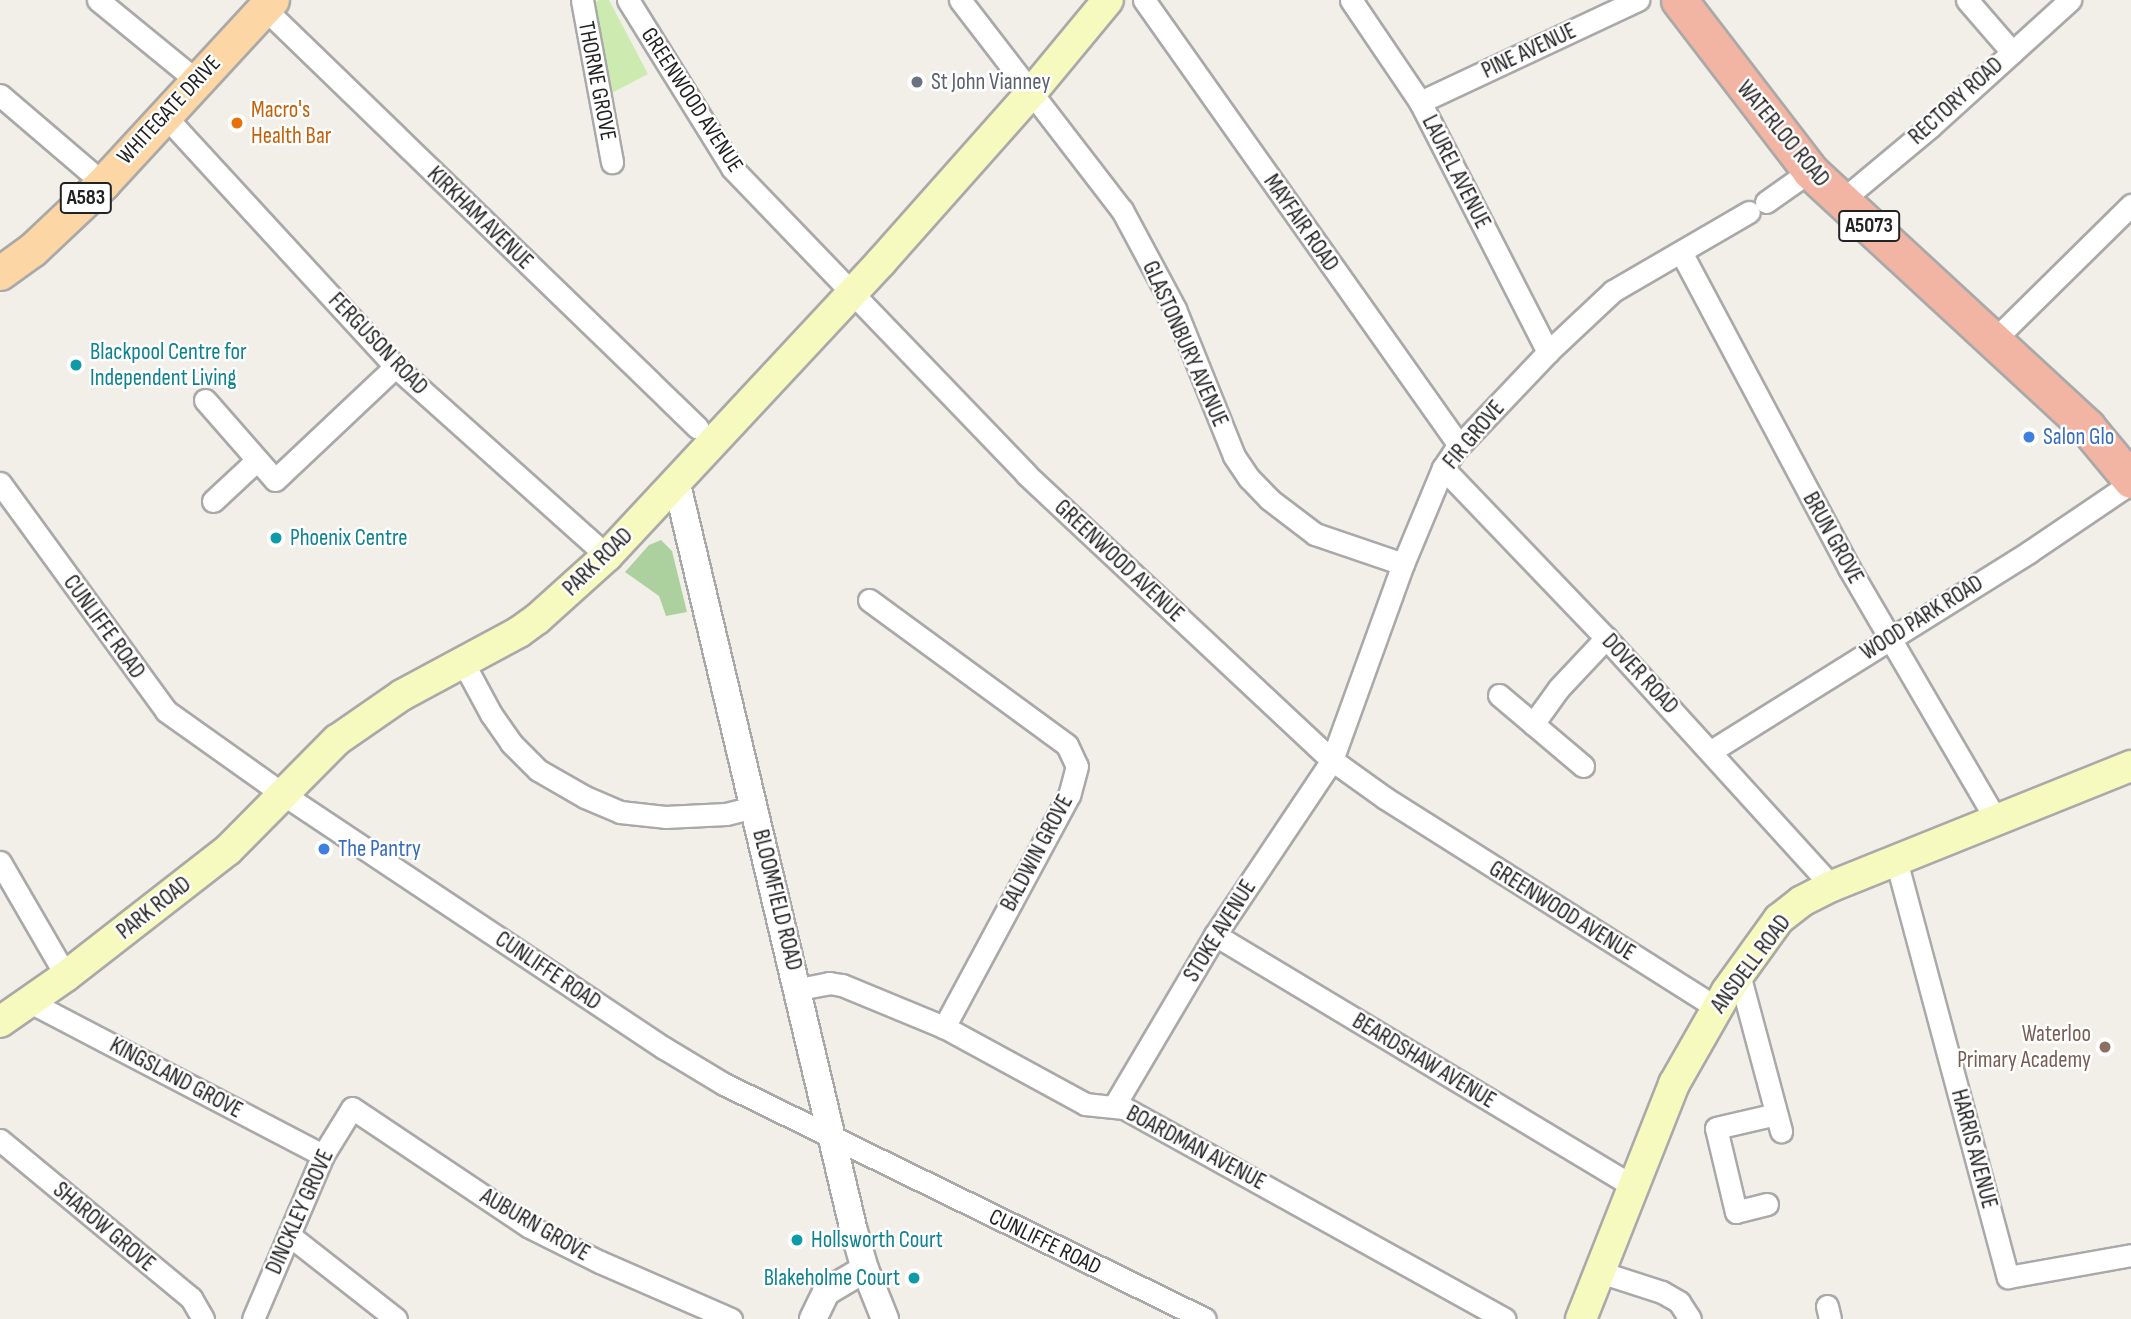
<!DOCTYPE html>
<style>
body{margin:0}
#map{position:relative;width:2131px;height:1319px;overflow:hidden;background:#f2efe9;font-family:"Sofia Sans Condensed",sans-serif}
div>[style]{position:absolute}
[style*='--x']{left:calc(var(--x)*1px);top:calc(var(--y)*1px);width:calc(var(--w)*1px);rotate:calc(var(--a)*1deg)}
.grass>*{inset:0;background:#cdebb0}
.forest>*{inset:0;background:#add19e}
.roads{filter:drop-shadow(2px 0 #a9a9a9) drop-shadow(-2px 0 #a9a9a9) drop-shadow(0 2px #a9a9a9) drop-shadow(0 -2px #a9a9a9)}
.minor>*{height:21px;margin:-10.5px;padding:0 10.5px;transform-origin:10.5px;border-radius:10.5px;background:#fff}
.tertiary>*{height:26px;margin:-13px;padding:0 13px;transform-origin:13px;border-radius:13px;background:#fff}
.secondary>*{height:30px;margin:-15px;padding:0 15px;transform-origin:15px;border-radius:15px;background:#f7fabf}
.primary>*{height:33px;margin:-16.5px;padding:0 16.5px;transform-origin:16.5px;border-radius:16.5px;background:#fcd6a4}
.trunk>*{height:35px;margin:-17.5px;padding:0 17.5px;transform-origin:17.5px;border-radius:17.5px;background:#f2b4a3}
.dots>*{width:19px;height:19px;translate:-50% -50%;box-sizing:border-box;border:4px solid #fff;border-radius:50%}
span{translate:-50% -50%;white-space:nowrap;text-align:center;line-height:1.15;-webkit-text-stroke:5px #fff;paint-order:stroke}
.shield-label span{padding:2px 5px;background:#fff;border:2px solid;border-radius:5px;-webkit-text-stroke-width:0}
.shield-label{font-size:21px;color:#222;font-weight:700}
.street-label{font-size:23px;color:#222}
.worship-label{font-size:23px;color:#5b616d}
.left{translate:0 -50%;text-align:left}
.food-label{font-size:23px;color:#c56008}
.culture-label{font-size:23px;color:#0d838f}
.right{translate:-100% -50%;text-align:right}
.shop-label{font-size:23px;color:#366cbe}
.education-label{font-size:23px;color:#785e54}
</style>
<div id="map">
<div class="grass">
<i style="clip-path:polygon(599px 0,609px 0,648px 74px,606px 96px,590px 6px)"></i>
</div>
<div class="forest">
<i style="clip-path:polygon(661px 540px,672px 551px,687px 612px,666px 616px,659px 596px,625px 572px,649px 545px)"></i>
</div>
<div class="roads">
<div class="minor">
<i style="--x:98;--y:0;--w:128;--a:39.3"></i>
<i style="--x:582;--y:0;--w:165;--a:79.5"></i>
<i style="--x:628;--y:0;--w:198;--a:58.2"></i>
<i style="--x:732;--y:168;--w:424;--a:46.1"></i>
<i style="--x:1026;--y:474;--w:419;--a:43.1"></i>
<i style="--x:1332;--y:760;--w:65;--a:35.6"></i>
<i style="--x:1385;--y:798;--w:391;--a:32.3"></i>
<i style="--x:960;--y:0;--w:265;--a:52.4"></i>
<i style="--x:1122;--y:210;--w:112;--a:61.8"></i>
<i style="--x:1175;--y:309;--w:158;--a:68.1"></i>
<i style="--x:1234;--y:456;--w:27;--a:56"></i>
<i style="--x:1249;--y:478;--w:29;--a:46"></i>
<i style="--x:1269;--y:499;--w:58;--a:37.3"></i>
<i style="--x:1315;--y:534;--w:93;--a:18.8"></i>
<i style="--x:1144;--y:0;--w:545;--a:54.71"></i>
<i style="--x:1351;--y:0;--w:123;--a:55.9"></i>
<i style="--x:1420;--y:102;--w:281;--a:62.9"></i>
<i style="--x:1967;--y:0;--w:69;--a:49.1"></i>
<i style="--x:264;--y:8;--w:603;--a:44.06"></i>
<i style="--x:0;--y:95;--w:135;--a:40.5"></i>
<i style="--x:1420;--y:102;--w:241;--a:-25.1"></i>
<i style="--x:165;--y:116;--w:344;--a:47.4"></i>
<i style="--x:398;--y:369;--w:280;--a:41.8"></i>
<i style="--x:1841;--y:201;--w:117;--a:-39.8"></i>
<i style="--x:1931;--y:126;--w:188;--a:-42.2"></i>
<i style="--x:1766;--y:202;--w:54;--a:-35.2"></i>
<i style="--x:1681;--y:252;--w:358;--a:62"></i>
<i style="--x:1849;--y:568;--w:290;--a:59.7"></i>
<i style="--x:1993;--y:341;--w:194;--a:-44.6"></i>
<i style="--x:205;--y:400;--w:106;--a:48.8"></i>
<i style="--x:275;--y:480;--w:166;--a:-43.3"></i>
<i style="--x:1443;--y:468;--w:236;--a:46.2"></i>
<i style="--x:1606;--y:638;--w:336;--a:47.7"></i>
<i style="--x:0;--y:483;--w:282;--a:53.9"></i>
<i style="--x:166;--y:711;--w:143;--a:35.4"></i>
<i style="--x:283;--y:794;--w:458;--a:33.7"></i>
<i style="--x:664;--y:1048;--w:70;--a:31"></i>
<i style="--x:724;--y:1084;--w:535;--a:26.04"></i>
<i style="--x:213;--y:501;--w:60;--a:-43"></i>
<i style="--x:869;--y:600;--w:245;--a:36.2"></i>
<i style="--x:1067;--y:745;--w:23;--a:65"></i>
<i style="--x:1077;--y:766;--w:30;--a:105"></i>
<i style="--x:1069;--y:795;--w:264;--a:118.3"></i>
<i style="--x:464;--y:664;--w:57;--a:61.6"></i>
<i style="--x:491;--y:714;--w:35;--a:55"></i>
<i style="--x:511;--y:743;--w:38;--a:45"></i>
<i style="--x:538;--y:770;--w:54;--a:29.9"></i>
<i style="--x:585;--y:797;--w:38;--a:23"></i>
<i style="--x:620;--y:812;--w:45;--a:6.3"></i>
<i style="--x:665;--y:817;--w:61;--a:-2.8"></i>
<i style="--x:726;--y:814;--w:29;--a:-14"></i>
<i style="--x:1499;--y:695;--w:110;--a:40.2"></i>
<i style="--x:1533;--y:724;--w:44;--a:-54.2"></i>
<i style="--x:1559;--y:688;--w:69;--a:-46.8"></i>
<i style="--x:1711;--y:751;--w:375;--a:-32"></i>
<i style="--x:2029;--y:552;--w:123;--a:-34.1"></i>
<i style="--x:1896;--y:860;--w:432;--a:75"></i>
<i style="--x:2008;--y:1277;--w:125;--a:-10.1"></i>
<i style="--x:0;--y:862;--w:132;--a:59.9"></i>
<i style="--x:1215;--y:935;--w:487;--a:31"></i>
<i style="--x:1739;--y:974;--w:163;--a:75"></i>
<i style="--x:799;--y:989;--w:31;--a:-11"></i>
<i style="--x:829;--y:983;--w:13;--a:9"></i>
<i style="--x:842;--y:985;--w:110;--a:22.4"></i>
<i style="--x:944;--y:1027;--w:161;--a:28.6"></i>
<i style="--x:1085;--y:1104;--w:39;--a:6"></i>
<i style="--x:1124;--y:1108;--w:435;--a:29"></i>
<i style="--x:28;--y:1001;--w:333;--a:27.6"></i>
<i style="--x:1114;--y:1106;--w:199;--a:-59.4"></i>
<i style="--x:1215;--y:935;--w:211;--a:-56.2"></i>
<i style="--x:1332;--y:760;--w:208;--a:-70.1"></i>
<i style="--x:1403;--y:564;--w:104;--a:-67.4"></i>
<i style="--x:1443;--y:468;--w:23;--a:-56"></i>
<i style="--x:1456;--y:449;--w:134;--a:-46.5"></i>
<i style="--x:1548;--y:352;--w:89;--a:-43.2"></i>
<i style="--x:1613;--y:291;--w:157;--a:-30.2"></i>
<i style="--x:0;--y:1140;--w:248;--a:39.6"></i>
<i style="--x:191;--y:1298;--w:24;--a:60"></i>
<i style="--x:1767;--y:1204;--w:32;--a:166"></i>
<i style="--x:1736;--y:1212;--w:86;--a:-103.4"></i>
<i style="--x:1716;--y:1128;--w:62;--a:-13.1"></i>
<i style="--x:289;--y:1235;--w:136;--a:38.1"></i>
<i style="--x:1600;--y:1272;--w:65;--a:17.9"></i>
<i style="--x:1662;--y:1292;--w:20;--a:30"></i>
<i style="--x:1679;--y:1302;--w:20;--a:57"></i>
<i style="--x:1827;--y:1306;--w:13;--a:77"></i>
<i style="--x:253;--y:1319;--w:178;--a:-66.9"></i>
<i style="--x:323;--y:1155;--w:55;--a:-58.3"></i>
<i style="--x:352;--y:1108;--w:212;--a:33.8"></i>
<i style="--x:528;--y:1226;--w:80;--a:26.6"></i>
<i style="--x:600;--y:1262;--w:143;--a:23.5"></i>
</div>
<div class="tertiary">
<i style="--x:676;--y:480;--w:772;--a:76.67"></i>
<i style="--x:854;--y:1231;--w:40;--a:74"></i>
<i style="--x:865;--y:1269;--w:54;--a:68.2"></i>
<i style="--x:813;--y:1319;--w:30;--a:-64"></i>
<i style="--x:826;--y:1292;--w:45;--a:-30.5"></i>
</div>
<div class="secondary">
<i style="--x:0;--y:1022;--w:80;--a:-34.9"></i>
<i style="--x:66;--y:976;--w:205;--a:-37.9"></i>
<i style="--x:228;--y:850;--w:155;--a:-45.3"></i>
<i style="--x:337;--y:740;--w:79;--a:-34.7"></i>
<i style="--x:402;--y:695;--w:133;--a:-28.3"></i>
<i style="--x:519;--y:632;--w:22;--a:-36"></i>
<i style="--x:537;--y:619;--w:94;--a:-42"></i>
<i style="--x:607;--y:556;--w:402;--a:-47"></i>
<i style="--x:881;--y:262;--w:227;--a:-48.4"></i>
<i style="--x:1032;--y:92;--w:119;--a:-50.4"></i>
<i style="--x:1581;--y:1319;--w:253;--a:-68.4"></i>
<i style="--x:1674;--y:1084;--w:107;--a:-60.3"></i>
<i style="--x:1727;--y:991;--w:89;--a:-54.2"></i>
<i style="--x:1779;--y:919;--w:29;--a:-38"></i>
<i style="--x:1802;--y:901;--w:34;--a:-27"></i>
<i style="--x:1832;--y:886;--w:322;--a:-21.9"></i>
</div>
<div class="primary">
<i style="--x:0;--y:273;--w:39;--a:-36"></i>
<i style="--x:32;--y:250;--w:98;--a:-43.3"></i>
<i style="--x:103;--y:183;--w:249;--a:-47.3"></i>
</div>
<div class="trunk">
<i style="--x:1679;--y:0;--w:215;--a:52.5"></i>
<i style="--x:1810;--y:171;--w:377;--a:42.7"></i>
<i style="--x:2087;--y:427;--w:69;--a:50.3"></i>
</div>
</div>
<div class="dots">
<i style="left:917px;top:82px;background:#6b7280"></i>
<i style="left:237px;top:123px;background:#e8710a"></i>
<i style="left:76px;top:365px;background:#0f9aa8"></i>
<i style="left:2029px;top:437px;background:#3f7fe0"></i>
<i style="left:276px;top:538px;background:#0f9aa8"></i>
<i style="left:324px;top:849px;background:#3f7fe0"></i>
<i style="left:2105px;top:1047px;background:#8d6e63"></i>
<i style="left:797px;top:1240px;background:#0f9aa8"></i>
<i style="left:914px;top:1278px;background:#0f9aa8"></i>
</div>
<div class="shield-label">
<span style="left:86px;top:198px">A583</span>
<span style="left:1869px;top:226px">A5073</span>
</div>
<div class="street-label">
<span style="left:1529px;top:51px;rotate:-25deg">PINE AVENUE</span>
<span style="left:597px;top:81px;rotate:79deg">THORNE GROVE</span>
<span style="left:692px;top:100px;rotate:57deg">GREENWOOD AVENUE</span>
<span style="left:1956px;top:101px;rotate:-42deg">RECTORY ROAD</span>
<span style="left:169px;top:110px;rotate:-47deg">WHITEGATE DRIVE</span>
<span style="left:1783px;top:134px;rotate:50deg">WATERLOO ROAD</span>
<span style="left:1456px;top:172px;rotate:63deg">LAUREL AVENUE</span>
<span style="left:480px;top:218px;rotate:44deg">KIRKHAM AVENUE</span>
<span style="left:1301px;top:223px;rotate:55deg">MAYFAIR ROAD</span>
<span style="left:378px;top:344px;rotate:46deg">FERGUSON ROAD</span>
<span style="left:1185px;top:344px;rotate:66deg">GLASTONBURY AVENUE</span>
<span style="left:1474px;top:435px;rotate:-50deg">FIR GROVE</span>
<span style="left:1833px;top:538px;rotate:61deg">BRUN GROVE</span>
<span style="left:1119px;top:561px;rotate:43deg">GREENWOOD AVENUE</span>
<span style="left:598px;top:562px;rotate:-44deg">PARK ROAD</span>
<span style="left:1922px;top:618px;rotate:-32deg">WOOD PARK ROAD</span>
<span style="left:104px;top:627px;rotate:54deg">CUNLIFFE ROAD</span>
<span style="left:1640px;top:674px;rotate:47deg">DOVER ROAD</span>
<span style="left:1037px;top:853px;rotate:-62deg">BALDWIN GROVE</span>
<span style="left:777px;top:900px;rotate:76deg">BLOOMFIELD ROAD</span>
<span style="left:154px;top:908px;rotate:-38deg">PARK ROAD</span>
<span style="left:1562px;top:911px;rotate:32deg">GREENWOOD AVENUE</span>
<span style="left:1220px;top:931px;rotate:-58deg">STOKE AVENUE</span>
<span style="left:1751px;top:964px;rotate:-53deg">ANSDELL ROAD</span>
<span style="left:548px;top:971px;rotate:34deg">CUNLIFFE ROAD</span>
<span style="left:1424px;top:1061px;rotate:31deg">BEARDSHAW AVENUE</span>
<span style="left:176px;top:1078px;rotate:28deg">KINGSLAND GROVE</span>
<span style="left:1196px;top:1148px;rotate:28deg">BOARDMAN AVENUE</span>
<span style="left:1974px;top:1149px;rotate:75deg">HARRIS AVENUE</span>
<span style="left:300px;top:1212px;rotate:-66deg">DINCKLEY GROVE</span>
<span style="left:535px;top:1225px;rotate:30deg">AUBURN GROVE</span>
<span style="left:104px;top:1227px;rotate:40deg">SHAROW GROVE</span>
<span style="left:1045px;top:1242px;rotate:26deg">CUNLIFFE ROAD</span>
</div>
<div class="worship-label">
<span class="left" style="left:931px;top:82px">St John Vianney</span>
</div>
<div class="food-label">
<span class="left" style="left:251px;top:123px">Macro's<br>Health Bar</span>
</div>
<div class="culture-label">
<span class="left" style="left:90px;top:365px">Blackpool Centre for<br>Independent Living</span>
<span class="left" style="left:290px;top:538px">Phoenix Centre</span>
<span class="left" style="left:811px;top:1240px">Hollsworth Court</span>
<span class="right" style="left:900px;top:1278px">Blakeholme Court</span>
</div>
<div class="shop-label">
<span class="left" style="left:2043px;top:437px">Salon Glo</span>
<span class="left" style="left:338px;top:849px">The Pantry</span>
</div>
<div class="education-label">
<span class="right" style="left:2091px;top:1047px">Waterloo<br>Primary Academy</span>
</div>
</div>
